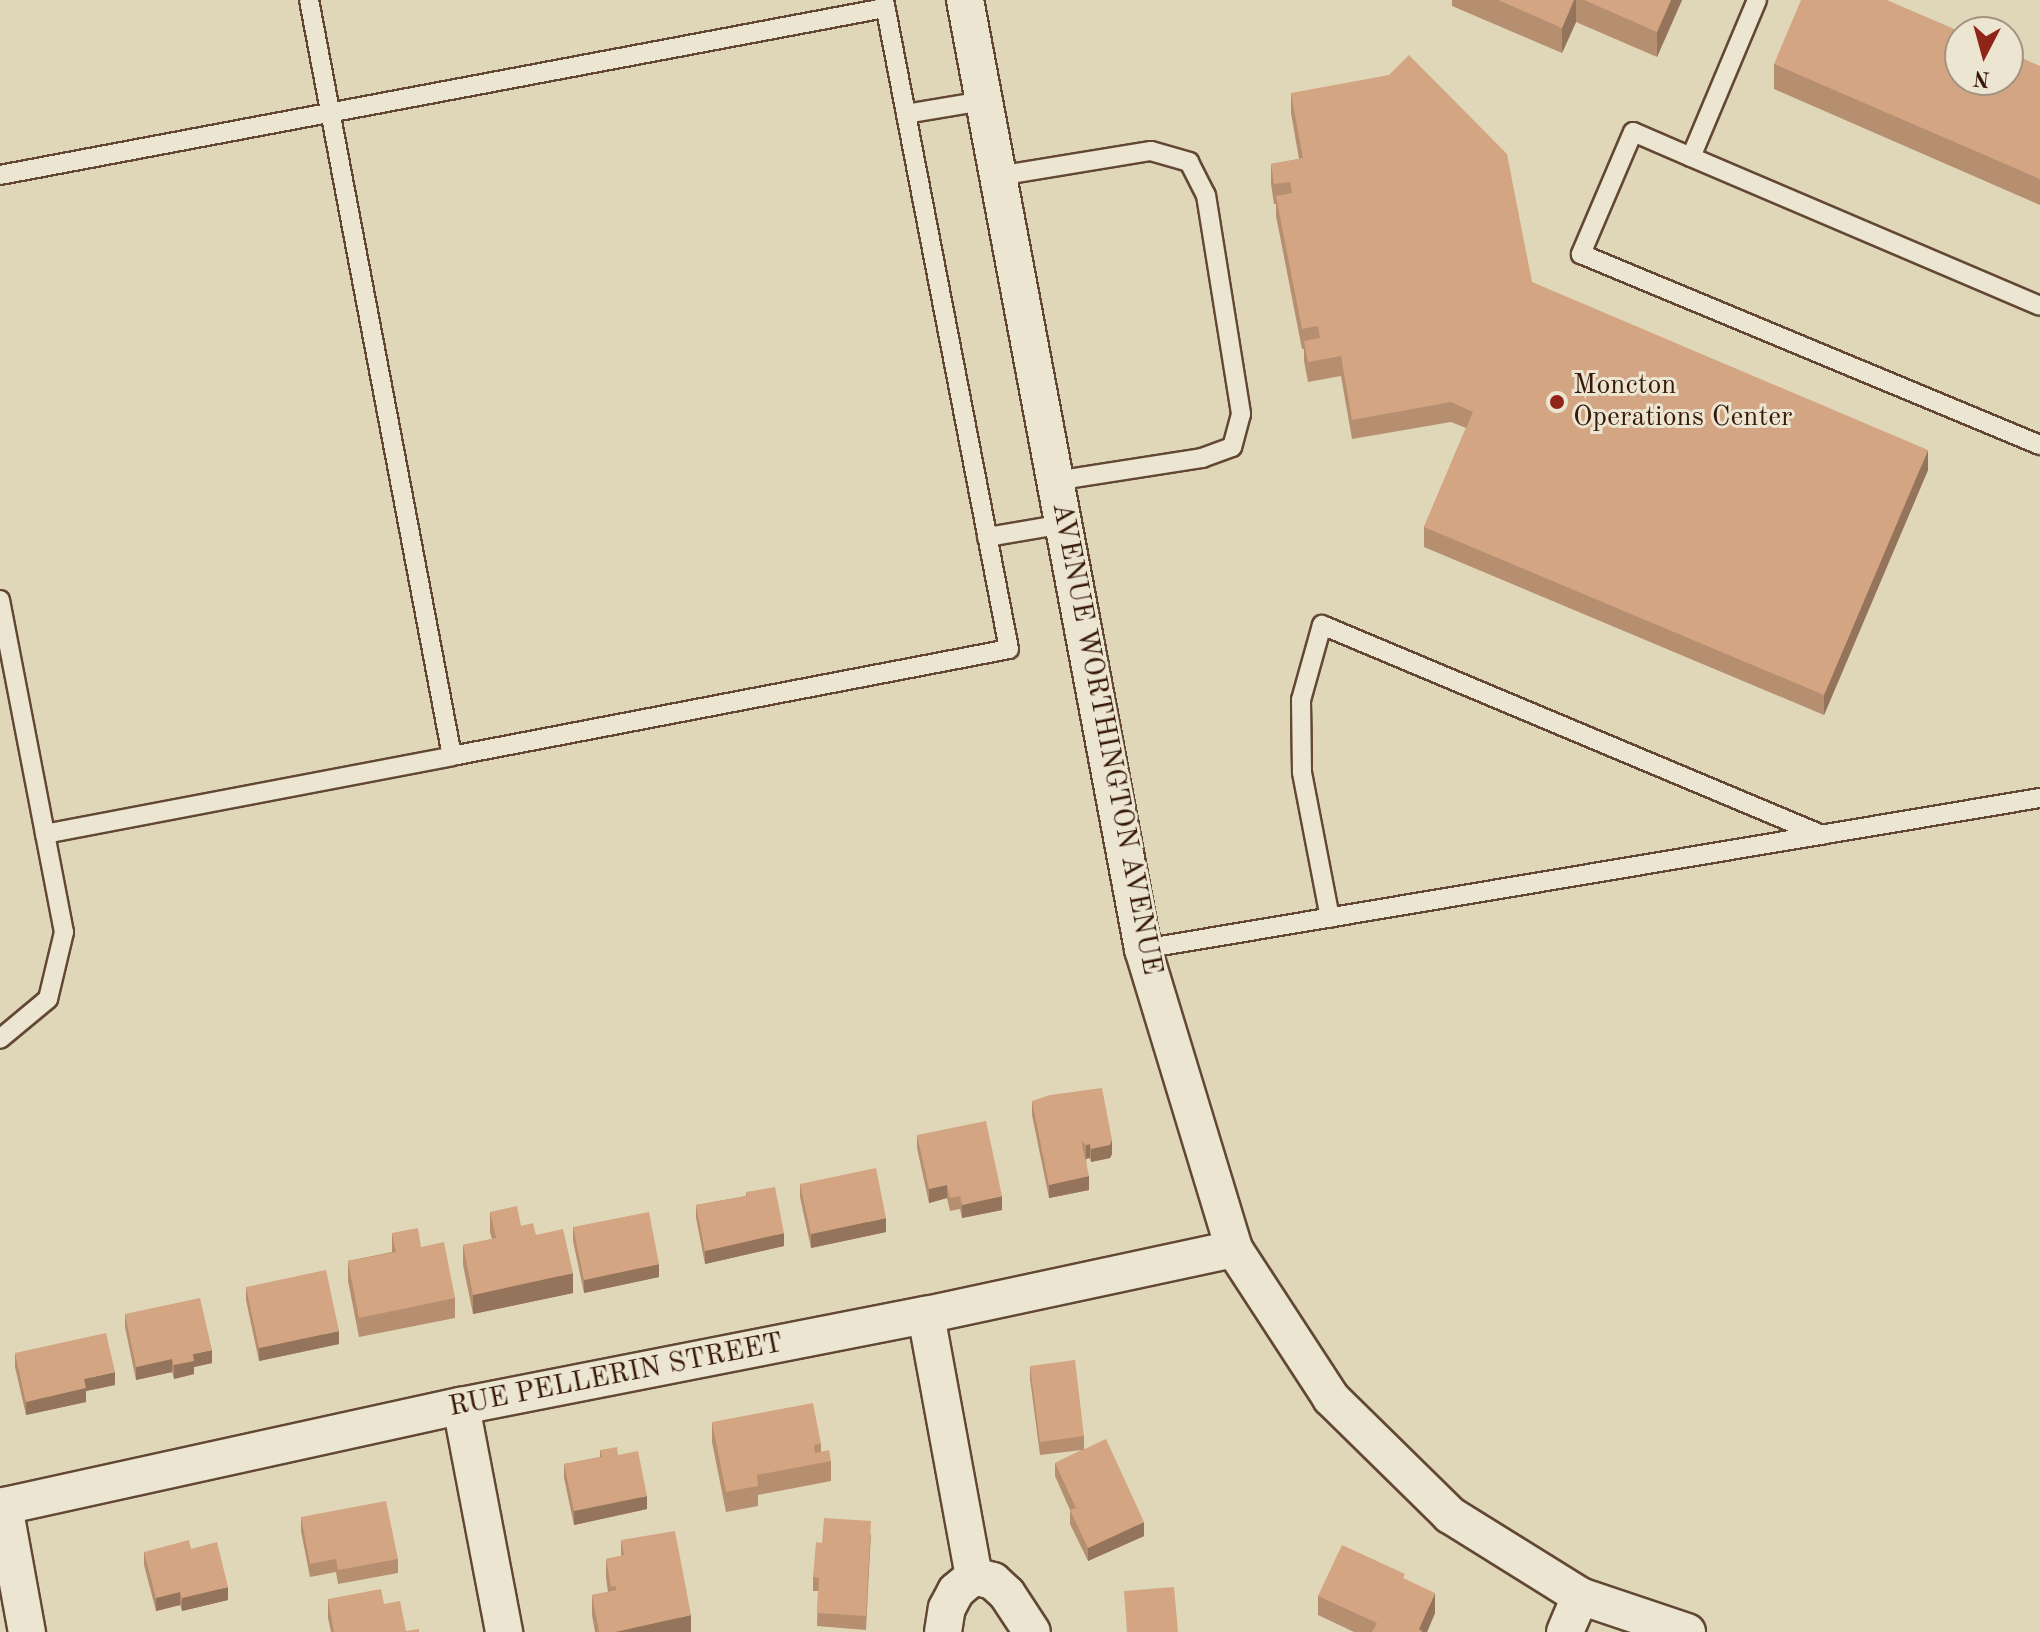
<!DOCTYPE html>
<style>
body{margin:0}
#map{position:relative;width:2040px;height:1632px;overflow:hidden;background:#e0d7b9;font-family:"Old Standard TT",serif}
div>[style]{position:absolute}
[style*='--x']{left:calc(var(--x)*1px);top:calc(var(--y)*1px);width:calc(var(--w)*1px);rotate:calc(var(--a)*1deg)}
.roads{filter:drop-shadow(2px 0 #624834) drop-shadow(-2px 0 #624834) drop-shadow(0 2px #624834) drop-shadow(0 -2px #624834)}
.lane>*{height:18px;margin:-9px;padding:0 9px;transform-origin:9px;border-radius:9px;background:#ebe5d2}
.street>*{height:36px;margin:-18px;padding:0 18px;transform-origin:18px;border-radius:18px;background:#ebe5d2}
.wall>*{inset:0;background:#b68e70}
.shaded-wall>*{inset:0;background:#94745b}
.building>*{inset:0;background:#d4a582}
.dots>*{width:22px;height:22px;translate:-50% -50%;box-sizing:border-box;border:4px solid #ebe5d2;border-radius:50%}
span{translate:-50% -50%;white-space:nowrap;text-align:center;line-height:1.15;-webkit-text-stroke:6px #ebe5d2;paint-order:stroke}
.poi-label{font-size:28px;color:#381908}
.left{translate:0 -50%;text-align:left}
.street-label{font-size:28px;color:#381908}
.north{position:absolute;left:1944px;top:16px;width:80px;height:80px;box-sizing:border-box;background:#ebe5d2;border:2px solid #a39381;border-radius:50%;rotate:186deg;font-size:22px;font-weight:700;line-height:32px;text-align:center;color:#381908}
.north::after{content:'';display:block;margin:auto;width:28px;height:36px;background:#8f2418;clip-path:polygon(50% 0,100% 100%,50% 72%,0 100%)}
</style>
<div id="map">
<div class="roads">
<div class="lane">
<i style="--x:1757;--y:0;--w:170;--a:112.8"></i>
<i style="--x:1691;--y:157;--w:379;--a:23.1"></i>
<i style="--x:906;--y:114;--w:79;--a:-9.5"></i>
<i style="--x:1691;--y:157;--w:63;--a:-156.7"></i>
<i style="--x:1633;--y:132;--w:133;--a:113.1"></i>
<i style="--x:1581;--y:254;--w:497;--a:22.6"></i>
<i style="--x:0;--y:175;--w:901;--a:-10.69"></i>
<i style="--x:998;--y:176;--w:155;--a:-9.3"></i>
<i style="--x:1151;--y:151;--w:40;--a:16"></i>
<i style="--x:1189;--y:162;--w:37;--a:63"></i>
<i style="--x:1206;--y:195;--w:222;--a:80.9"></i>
<i style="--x:1241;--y:414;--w:34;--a:105"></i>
<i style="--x:1232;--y:447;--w:32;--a:160"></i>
<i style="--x:1202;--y:458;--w:149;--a:171.1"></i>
<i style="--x:987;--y:537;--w:77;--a:-9.7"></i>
<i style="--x:0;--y:600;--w:338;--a:79.1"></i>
<i style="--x:64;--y:932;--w:69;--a:103.4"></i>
<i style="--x:48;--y:999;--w:62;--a:140.2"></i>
<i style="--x:452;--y:756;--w:567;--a:-10.87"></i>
<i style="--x:1009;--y:649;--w:661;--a:-100.9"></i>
<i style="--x:45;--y:834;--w:414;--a:-10.8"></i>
<i style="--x:452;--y:756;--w:769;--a:-100.71"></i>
<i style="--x:1330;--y:918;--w:149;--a:-100.9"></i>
<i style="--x:1302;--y:772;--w:72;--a:-90.8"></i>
<i style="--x:1301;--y:700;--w:78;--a:-74.4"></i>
<i style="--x:1322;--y:625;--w:542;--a:22.78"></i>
<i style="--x:1143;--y:949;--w:910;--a:-9.56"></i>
</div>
<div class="street">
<i style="--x:965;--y:0;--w:966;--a:79.38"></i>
<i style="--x:1143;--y:949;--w:313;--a:73.1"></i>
<i style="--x:1234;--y:1249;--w:178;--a:56.9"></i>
<i style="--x:1331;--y:1398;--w:167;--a:44.5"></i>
<i style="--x:1450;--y:1515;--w:153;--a:31.9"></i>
<i style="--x:1580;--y:1596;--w:113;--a:18.6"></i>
<i style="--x:926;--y:1315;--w:265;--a:79.6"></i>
<i style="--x:461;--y:1406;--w:230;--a:79.2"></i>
<i style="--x:4;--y:1506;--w:128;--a:79.7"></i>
<i style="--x:0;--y:1507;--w:472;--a:-12.4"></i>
<i style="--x:461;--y:1406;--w:474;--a:-11.1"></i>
<i style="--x:926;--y:1315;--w:315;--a:-12.1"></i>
<i style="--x:974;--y:1576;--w:20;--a:15"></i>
<i style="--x:993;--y:1581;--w:19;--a:43"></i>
<i style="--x:1007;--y:1594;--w:45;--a:56.7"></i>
<i style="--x:943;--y:1632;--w:24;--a:-81"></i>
<i style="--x:947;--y:1608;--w:19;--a:-62"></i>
<i style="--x:956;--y:1591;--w:23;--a:-40"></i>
<i style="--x:1565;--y:1632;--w:39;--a:-67"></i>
</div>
</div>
<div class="wall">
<i style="clip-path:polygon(1452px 0,1682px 0,1657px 57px,1576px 22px,1562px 53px,1452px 6px)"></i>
<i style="clip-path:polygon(1774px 64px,2040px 66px,2040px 205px,1774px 89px)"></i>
<i style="clip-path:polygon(1291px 93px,1532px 282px,1928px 470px,1824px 715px,1424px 547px,1424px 527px,1466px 428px,1451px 422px,1352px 439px,1341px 376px,1308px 382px,1304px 361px,1304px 349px,1302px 349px,1276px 216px,1276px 204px,1274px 204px,1271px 184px,1271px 164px,1299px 159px,1291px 113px)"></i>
<i style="clip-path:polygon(1032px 1101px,1112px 1154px,1110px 1158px,1091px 1162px,1090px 1158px,1086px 1159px,1089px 1190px,1049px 1198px,1032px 1115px)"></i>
<i style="clip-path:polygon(917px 1135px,1002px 1210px,962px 1218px,960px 1209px,950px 1211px,947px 1198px,929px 1203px,917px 1148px)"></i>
<i style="clip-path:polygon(800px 1184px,886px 1232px,811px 1248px,800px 1197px)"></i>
<i style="clip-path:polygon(746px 1192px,784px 1246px,705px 1264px,696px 1218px,696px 1205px,746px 1196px)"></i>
<i style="clip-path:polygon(490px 1212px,521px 1226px,536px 1235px,573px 1293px,473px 1314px,463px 1265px,463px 1245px,492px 1239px,490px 1232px)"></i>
<i style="clip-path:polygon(573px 1227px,659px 1277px,584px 1293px,573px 1241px)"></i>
<i style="clip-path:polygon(392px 1233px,421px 1247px,455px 1298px,455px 1318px,359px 1337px,348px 1281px,348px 1261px,392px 1252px)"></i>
<i style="clip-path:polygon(246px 1287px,339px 1344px,259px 1361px,246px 1300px)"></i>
<i style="clip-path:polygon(125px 1314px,212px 1363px,194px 1367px,194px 1374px,174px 1379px,172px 1372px,136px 1380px,125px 1327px)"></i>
<i style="clip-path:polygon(15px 1353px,115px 1385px,86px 1391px,86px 1402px,26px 1415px,15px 1367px)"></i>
<i style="clip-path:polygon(1030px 1366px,1084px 1436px,1084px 1449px,1144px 1536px,1088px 1561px,1070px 1524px,1070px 1510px,1055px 1476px,1055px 1463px,1082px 1450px,1040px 1455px,1030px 1379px)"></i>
<i style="clip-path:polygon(712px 1422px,821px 1444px,821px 1452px,831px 1461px,831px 1481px,758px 1495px,758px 1506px,726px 1512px,712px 1442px)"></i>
<i style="clip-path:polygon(600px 1450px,618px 1455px,647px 1509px,574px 1525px,564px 1478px,564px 1464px,600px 1457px)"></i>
<i style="clip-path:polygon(301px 1517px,398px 1559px,398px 1573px,338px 1584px,336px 1572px,310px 1577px,301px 1531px)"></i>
<i style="clip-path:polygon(871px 1534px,866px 1630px,817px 1626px,818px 1591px,813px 1591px,813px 1577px,822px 1543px)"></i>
<i style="clip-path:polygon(621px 1540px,691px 1632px,595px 1632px,592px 1615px,592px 1595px,608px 1592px,606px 1578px,606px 1559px,621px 1556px)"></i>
<i style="clip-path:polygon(191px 1549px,228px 1600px,182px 1611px,180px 1605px,156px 1611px,144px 1565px,144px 1552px)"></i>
<i style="clip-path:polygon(1405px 1579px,1435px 1613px,1427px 1632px,1354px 1632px,1318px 1615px,1318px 1596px)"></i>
<i style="clip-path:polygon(328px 1599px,384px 1604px,406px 1631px,419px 1632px,331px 1632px,328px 1618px)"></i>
</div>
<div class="shaded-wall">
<i style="clip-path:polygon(1574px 0,1576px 0,1576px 22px,1562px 53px,1562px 28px)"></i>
<i style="clip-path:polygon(1671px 0,1682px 0,1657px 57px,1657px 32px)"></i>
<i style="clip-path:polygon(1928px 450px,1928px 470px,1824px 715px,1824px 695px)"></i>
<i style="clip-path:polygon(1112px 1140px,1112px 1154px,1110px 1158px,1091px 1162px,1091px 1149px)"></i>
<i style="clip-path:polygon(1090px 1144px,1090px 1158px,1086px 1159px,1086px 1145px)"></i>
<i style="clip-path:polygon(1089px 1176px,1089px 1190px,1049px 1198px,1049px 1185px)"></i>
<i style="clip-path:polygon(947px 1185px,947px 1198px,929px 1203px,929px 1189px)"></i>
<i style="clip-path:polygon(1002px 1196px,1002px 1210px,962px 1218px,962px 1205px)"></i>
<i style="clip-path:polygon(886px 1218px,886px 1232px,811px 1248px,811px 1234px)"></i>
<i style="clip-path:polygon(784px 1233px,784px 1246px,705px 1264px,705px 1251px)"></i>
<i style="clip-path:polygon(659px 1264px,659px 1277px,584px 1293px,584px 1280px)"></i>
<i style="clip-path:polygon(573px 1273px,573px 1293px,473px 1314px,473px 1295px)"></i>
<i style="clip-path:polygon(339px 1331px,339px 1344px,259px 1361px,259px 1348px)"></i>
<i style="clip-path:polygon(212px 1350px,212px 1363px,194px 1367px,194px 1374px,174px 1379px,174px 1365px,193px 1354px)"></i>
<i style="clip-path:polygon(172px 1359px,172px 1372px,136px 1380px,136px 1367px)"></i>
<i style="clip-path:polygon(115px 1372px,115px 1385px,86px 1391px,86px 1402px,26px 1415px,26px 1402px,84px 1379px)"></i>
<i style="clip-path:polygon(647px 1496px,647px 1509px,574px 1525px,574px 1511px)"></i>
<i style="clip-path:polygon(1144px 1522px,1144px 1536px,1088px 1561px,1088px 1548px)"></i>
<i style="clip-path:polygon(228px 1587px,228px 1600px,182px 1611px,182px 1598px)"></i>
<i style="clip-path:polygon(180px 1592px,180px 1605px,156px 1611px,156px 1598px)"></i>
<i style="clip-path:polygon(1435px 1593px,1435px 1613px,1427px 1632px,1419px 1632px,1419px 1629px)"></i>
<i style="clip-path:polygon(691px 1615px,691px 1632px,615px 1632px)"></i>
</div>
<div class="building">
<i style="clip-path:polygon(1498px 0,1574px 0,1562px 28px)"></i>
<i style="clip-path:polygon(1584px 0,1671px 0,1657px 32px)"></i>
<i style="clip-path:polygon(1801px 0,1887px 0,1961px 32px,1960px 32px,1960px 80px,2008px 80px,2008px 52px,2040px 66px,2040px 179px,1774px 64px)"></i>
<i style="clip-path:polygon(1409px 55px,1507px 154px,1532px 282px,1928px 450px,1824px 695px,1424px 527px,1473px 412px,1451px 402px,1352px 420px,1341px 356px,1308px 362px,1304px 341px,1320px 338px,1318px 326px,1302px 329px,1276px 196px,1292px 193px,1290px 182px,1274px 184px,1271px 164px,1303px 158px,1291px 93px,1389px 75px)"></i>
<i style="clip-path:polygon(1102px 1088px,1112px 1140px,1110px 1145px,1091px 1149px,1090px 1144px,1086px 1145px,1081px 1140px,1089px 1176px,1049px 1185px,1032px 1101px,1050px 1095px)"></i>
<i style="clip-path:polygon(986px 1121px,1002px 1196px,962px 1205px,960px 1196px,950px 1198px,947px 1185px,929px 1189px,917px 1135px)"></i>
<i style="clip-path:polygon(876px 1168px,886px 1218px,811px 1234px,800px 1184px)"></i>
<i style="clip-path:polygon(775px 1187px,784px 1233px,705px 1251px,696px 1205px,747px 1196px,746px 1192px)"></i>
<i style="clip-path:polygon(517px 1206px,521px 1226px,533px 1223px,536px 1235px,563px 1229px,573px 1273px,473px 1295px,463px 1245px,496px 1238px,490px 1212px)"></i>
<i style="clip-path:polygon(649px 1212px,659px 1264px,584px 1280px,573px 1227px)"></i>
<i style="clip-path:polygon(418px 1228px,421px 1247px,444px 1242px,455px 1298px,359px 1318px,348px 1261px,396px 1252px,392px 1233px)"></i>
<i style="clip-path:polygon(326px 1270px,339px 1331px,259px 1348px,246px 1287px)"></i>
<i style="clip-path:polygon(200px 1298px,212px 1350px,193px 1354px,194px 1361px,174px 1365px,172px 1359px,136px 1367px,125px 1314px)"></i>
<i style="clip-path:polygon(106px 1333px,115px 1372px,84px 1379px,86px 1388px,26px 1402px,15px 1353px)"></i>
<i style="clip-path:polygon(1075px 1360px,1084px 1436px,1040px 1442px,1030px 1366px)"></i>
<i style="clip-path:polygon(813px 1403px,821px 1444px,814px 1445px,815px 1453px,829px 1450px,831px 1461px,757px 1475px,758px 1486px,726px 1492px,712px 1422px)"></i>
<i style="clip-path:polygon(1106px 1439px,1144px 1522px,1088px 1548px,1070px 1510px,1076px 1508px,1055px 1463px)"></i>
<i style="clip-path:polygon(617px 1447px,618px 1455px,638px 1451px,647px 1496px,574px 1511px,564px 1464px,602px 1457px,600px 1450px)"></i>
<i style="clip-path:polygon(386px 1501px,398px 1559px,338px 1570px,336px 1559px,310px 1564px,301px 1517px)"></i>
<i style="clip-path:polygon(824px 1518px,871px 1521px,866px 1616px,817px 1613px,819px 1578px,813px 1577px,816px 1542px,822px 1543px)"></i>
<i style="clip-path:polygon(675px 1531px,691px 1615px,615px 1632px,599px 1632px,592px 1595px,616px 1590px,616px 1586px,611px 1587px,606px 1559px,624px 1555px,621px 1540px)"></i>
<i style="clip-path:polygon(189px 1540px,191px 1549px,217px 1542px,228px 1587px,182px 1598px,180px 1592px,156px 1598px,144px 1552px)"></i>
<i style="clip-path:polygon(1342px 1545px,1405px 1574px,1403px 1578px,1435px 1593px,1419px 1629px,1423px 1632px,1372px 1632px,1377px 1623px,1318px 1596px)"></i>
<i style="clip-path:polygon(1174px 1587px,1178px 1632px,1127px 1632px,1124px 1591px)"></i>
<i style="clip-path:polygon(381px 1589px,384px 1604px,400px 1601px,406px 1631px,419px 1629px,419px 1632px,334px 1632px,328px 1599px)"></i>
</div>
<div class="dots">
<i style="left:1557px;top:402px;background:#8f2418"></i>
</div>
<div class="poi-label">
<span class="left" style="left:1573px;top:402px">Moncton<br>Operations Center</span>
</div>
<div class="street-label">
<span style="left:1106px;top:739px;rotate:79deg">AVENUE WORTHINGTON AVENUE</span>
<span style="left:616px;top:1376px;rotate:-11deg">RUE PELLERIN STREET</span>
</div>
<div class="north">N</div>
</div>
